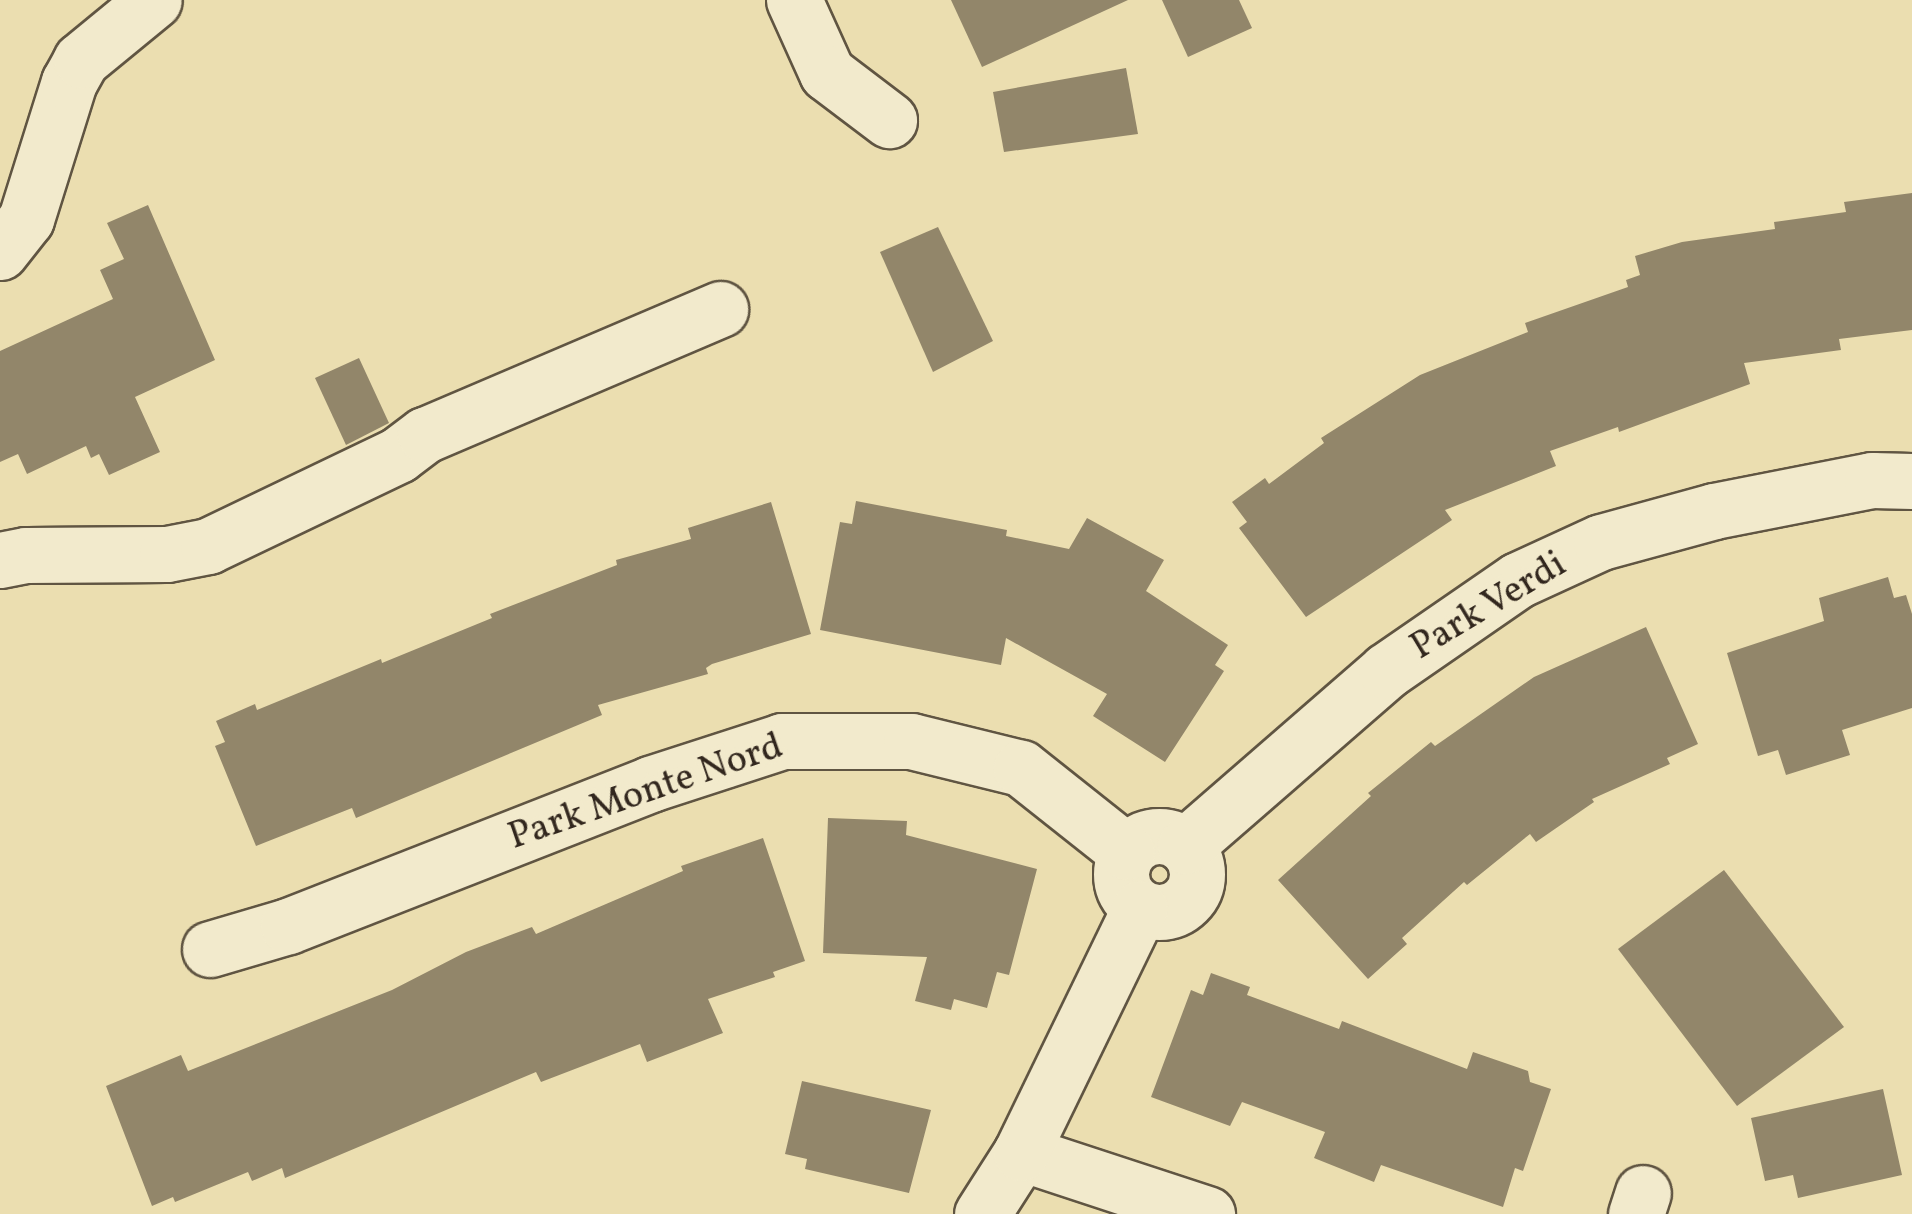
<!DOCTYPE html>
<style>
body{margin:0}
#map{position:relative;width:1912px;height:1214px;overflow:hidden;background:#ebdeb0;font-family:Vollkorn,serif}
div>[style]{position:absolute}
[style*='--x']{left:calc(var(--x)*1px);top:calc(var(--y)*1px);width:calc(var(--w)*1px);rotate:calc(var(--a)*1deg)}
.building>*{inset:0;background:#92866a}
.roads{filter:drop-shadow(2px 0 #605542) drop-shadow(-2px 0 #605542) drop-shadow(0 2px #605542) drop-shadow(0 -2px #605542)}
.minor>*{height:55px;margin:-27.5px;padding:0 27.5px;transform-origin:27.5px;border-radius:27.5px;background:#f2eacc}
.minor>.ring{margin:-27.5px;padding:0;box-sizing:content-box;background:none;border:55px solid #f2eacc;border-radius:50%}
span{translate:-50% -50%;white-space:nowrap;text-align:center;line-height:1.15;-webkit-text-stroke:9px #f2eacc;paint-order:stroke}
.street-label{font-size:38px;color:#32271e}
</style>
<div id="map">
<div class="building">
<i style="clip-path:polygon(951px 0,1128px 0,982px 67px)"></i>
<i style="clip-path:polygon(1162px 0,1239px 0,1252px 28px,1188px 57px)"></i>
<i style="clip-path:polygon(1126px 68px,1138px 134px,1004px 152px,993px 92px)"></i>
<i style="clip-path:polygon(1912px 193px,1912px 330px,1839px 339px,1841px 350px,1744px 363px,1750px 384px,1619px 432px,1618px 427px,1550px 451px,1556px 466px,1445px 510px,1452px 520px,1306px 617px,1239px 528px,1247px 522px,1232px 502px,1265px 478px,1269px 484px,1324px 443px,1321px 438px,1420px 375px,1528px 332px,1525px 323px,1628px 287px,1626px 280px,1640px 275px,1635px 256px,1682px 242px,1775px 229px,1774px 222px,1846px 212px,1844px 202px)"></i>
<i style="clip-path:polygon(148px 205px,215px 360px,135px 397px,160px 452px,109px 475px,99px 454px,91px 458px,86px 446px,27px 474px,18px 454px,0 462px,0 351px,113px 299px,100px 270px,124px 259px,107px 223px)"></i>
<i style="clip-path:polygon(938px 227px,993px 341px,933px 372px,880px 252px)"></i>
<i style="clip-path:polygon(359px 358px,389px 423px,346px 445px,315px 378px)"></i>
<i style="clip-path:polygon(856px 501px,1007px 530px,1006px 536px,1069px 549px,1087px 518px,1164px 560px,1146px 591px,1228px 645px,1215px 665px,1224px 671px,1165px 762px,1093px 716px,1107px 694px,1006px 638px,1001px 665px,820px 630px,840px 522px,852px 524px)"></i>
<i style="clip-path:polygon(771px 502px,811px 634px,712px 664px,706px 668px,708px 674px,598px 705px,602px 715px,356px 818px,352px 808px,256px 846px,215px 746px,225px 742px,216px 721px,255px 704px,257px 710px,381px 659px,382px 663px,492px 618px,490px 614px,617px 565px,616px 560px,691px 539px,688px 528px)"></i>
<i style="clip-path:polygon(1888px 577px,1894px 598px,1906px 595px,1912px 614px,1912px 708px,1842px 730px,1850px 755px,1786px 775px,1778px 750px,1758px 756px,1727px 653px,1824px 621px,1819px 598px)"></i>
<i style="clip-path:polygon(1646px 627px,1698px 744px,1667px 758px,1670px 764px,1592px 799px,1594px 802px,1536px 842px,1530px 834px,1467px 885px,1464px 882px,1402px 938px,1407px 944px,1368px 979px,1278px 880px,1371px 796px,1368px 793px,1431px 742px,1435px 746px,1534px 677px)"></i>
<i style="clip-path:polygon(828px 818px,907px 821px,906px 835px,1037px 869px,1009px 975px,997px 972px,987px 1008px,954px 999px,951px 1010px,915px 1001px,927px 957px,823px 953px)"></i>
<i style="clip-path:polygon(763px 838px,805px 961px,773px 972px,775px 977px,708px 999px,723px 1033px,647px 1062px,640px 1044px,541px 1082px,536px 1072px,285px 1178px,282px 1168px,252px 1181px,248px 1172px,175px 1202px,173px 1197px,152px 1206px,106px 1086px,181px 1055px,188px 1071px,392px 990px,466px 952px,532px 927px,536px 934px,683px 871px,681px 866px)"></i>
<i style="clip-path:polygon(1724px 870px,1844px 1027px,1737px 1106px,1618px 949px)"></i>
<i style="clip-path:polygon(1211px 973px,1250px 987px,1247px 995px,1339px 1029px,1342px 1021px,1467px 1069px,1473px 1052px,1528px 1071px,1530px 1082px,1551px 1089px,1523px 1171px,1515px 1168px,1503px 1207px,1381px 1165px,1374px 1182px,1314px 1158px,1325px 1132px,1242px 1102px,1230px 1126px,1151px 1097px,1191px 990px,1203px 995px)"></i>
<i style="clip-path:polygon(802px 1081px,931px 1110px,909px 1193px,805px 1169px,807px 1159px,785px 1154px)"></i>
<i style="clip-path:polygon(1883px 1089px,1902px 1175px,1798px 1198px,1793px 1175px,1765px 1181px,1751px 1118px)"></i>
</div>
<div class="roads">
<div class="minor">
<i style="--x:794;--y:0;--w:80;--a:65.7"></i>
<i style="--x:827;--y:73;--w:78;--a:37.2"></i>
<i style="--x:0;--y:252;--w:42;--a:-51.8"></i>
<i style="--x:26;--y:219;--w:144;--a:-72.6"></i>
<i style="--x:69;--y:82;--w:25;--a:-61"></i>
<i style="--x:81;--y:60;--w:94;--a:-39.4"></i>
<i style="--x:0;--y:560;--w:26;--a:-11"></i>
<i style="--x:26;--y:555;--w:141;--a:-0.4"></i>
<i style="--x:167;--y:554;--w:42;--a:-11"></i>
<i style="--x:208;--y:546;--w:211;--a:-25.6"></i>
<i style="--x:398;--y:455;--w:34;--a:-37"></i>
<i style="--x:425;--y:435;--w:321;--a:-23.1"></i>
<i class="ring" style="left:1121px;top:836px;width:21px;height:21px"></i>
<i style="--x:1185;--y:846;--w:267;--a:-41"></i>
<i style="--x:1386;--y:671;--w:160;--a:-34.6"></i>
<i style="--x:1518;--y:580;--w:91;--a:-24.6"></i>
<i style="--x:1601;--y:542;--w:117;--a:-15.3"></i>
<i style="--x:1714;--y:511;--w:161;--a:-11.1"></i>
<i style="--x:1872;--y:480;--w:40;--a:1.4"></i>
<i style="--x:210;--y:949;--w:81;--a:-16.4"></i>
<i style="--x:288;--y:926;--w:389;--a:-21.4"></i>
<i style="--x:650;--y:784;--w:139;--a:-18"></i>
<i style="--x:782;--y:741;--w:129;--a:0"></i>
<i style="--x:911;--y:741;--w:113;--a:13.8"></i>
<i style="--x:1021;--y:768;--w:135;--a:38.4"></i>
<i style="--x:1021;--y:1153;--w:196;--a:18.2"></i>
<i style="--x:982;--y:1214;--w:72;--a:-57.4"></i>
<i style="--x:1021;--y:1153;--w:272;--a:-64.1"></i>
<i style="--x:1636;--y:1214;--w:22;--a:-72"></i>
</div>
</div>
<div class="street-label">
<span style="left:1489px;top:607px;rotate:-31deg">Park Verdi</span>
<span style="left:646px;top:793px;rotate:-19deg">Park Monte Nord</span>
</div>
</div>
